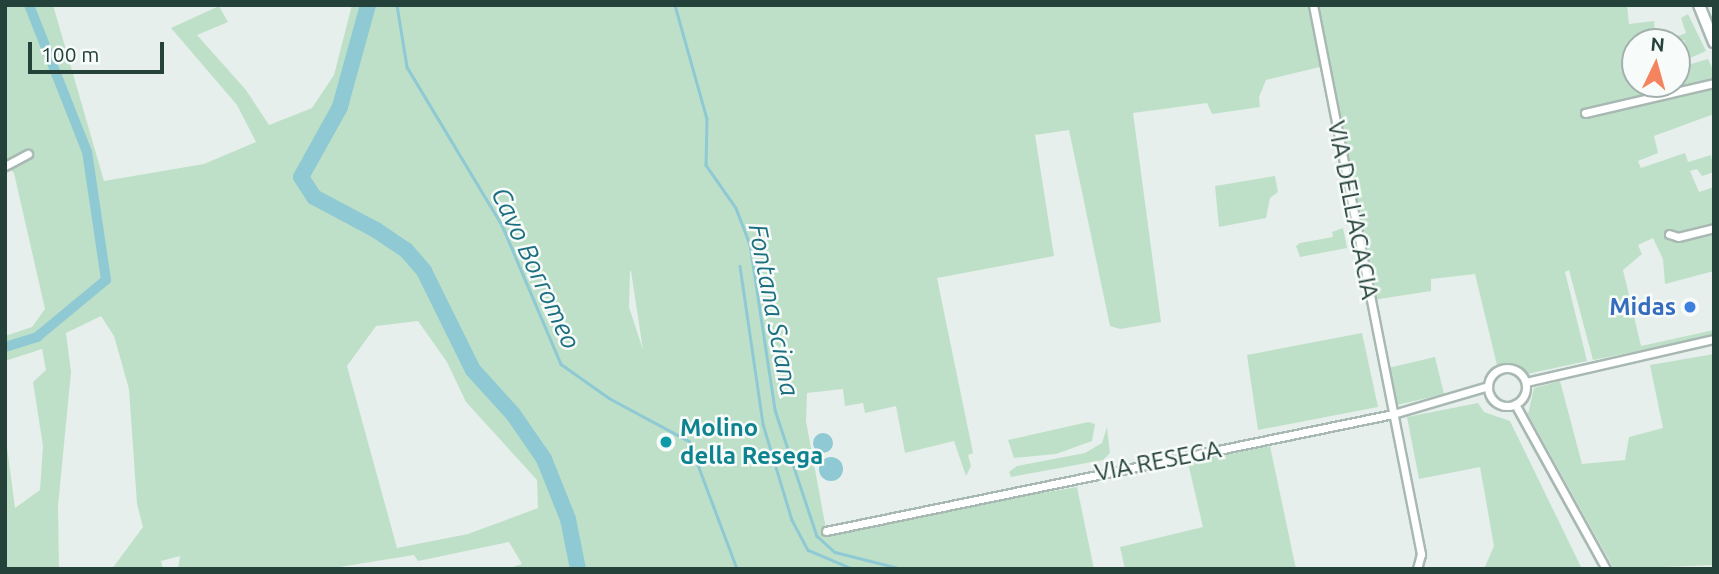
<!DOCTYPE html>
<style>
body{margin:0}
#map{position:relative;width:1719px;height:574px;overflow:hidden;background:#e6efeb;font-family:Ubuntu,sans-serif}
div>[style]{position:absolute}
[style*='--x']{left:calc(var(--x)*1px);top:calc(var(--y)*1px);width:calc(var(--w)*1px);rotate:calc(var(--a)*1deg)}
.green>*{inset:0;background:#bfe0c8}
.water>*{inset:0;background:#8ec9d4}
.round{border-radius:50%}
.stream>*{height:2.5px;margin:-1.25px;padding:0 1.25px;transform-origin:1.25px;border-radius:1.25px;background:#8ec9d4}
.canal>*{height:10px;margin:-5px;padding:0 5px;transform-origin:5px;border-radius:5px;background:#8ec9d4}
.river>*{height:16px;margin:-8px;padding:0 8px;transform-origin:8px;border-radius:8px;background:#8ec9d4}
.roads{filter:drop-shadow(2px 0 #a8b8b2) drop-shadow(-2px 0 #a8b8b2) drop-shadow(0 2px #a8b8b2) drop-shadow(0 -2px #a8b8b2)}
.street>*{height:7px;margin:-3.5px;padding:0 3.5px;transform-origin:3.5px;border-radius:3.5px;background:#fff}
.street>.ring{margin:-3.5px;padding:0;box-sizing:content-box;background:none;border:7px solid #fff;border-radius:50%}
.secondary>*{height:10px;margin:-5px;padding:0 5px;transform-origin:5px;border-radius:5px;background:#fff}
.dots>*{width:19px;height:19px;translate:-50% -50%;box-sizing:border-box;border:4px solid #f7fbf9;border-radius:50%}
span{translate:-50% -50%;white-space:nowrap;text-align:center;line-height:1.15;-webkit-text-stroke:5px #f7fbf9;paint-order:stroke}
.street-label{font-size:24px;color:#24423a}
.shop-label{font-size:24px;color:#366cbe;font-weight:700}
.right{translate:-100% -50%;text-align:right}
.culture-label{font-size:24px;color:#0d838f;font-weight:700}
.left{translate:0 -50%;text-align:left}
.water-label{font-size:26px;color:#1c6f80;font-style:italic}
.frame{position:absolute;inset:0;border:7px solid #24423a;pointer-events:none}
.north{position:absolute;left:1621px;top:28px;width:70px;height:70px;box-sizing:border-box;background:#f7fbf9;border:2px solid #a3b1ad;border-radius:50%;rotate:5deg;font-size:19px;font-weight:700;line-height:28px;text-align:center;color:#24423a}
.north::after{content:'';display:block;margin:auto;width:24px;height:32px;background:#f4845f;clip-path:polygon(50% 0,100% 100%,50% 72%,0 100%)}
.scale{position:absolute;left:28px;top:42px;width:136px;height:32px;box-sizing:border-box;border:4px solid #24423a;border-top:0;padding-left:9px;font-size:21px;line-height:24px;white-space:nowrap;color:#24423a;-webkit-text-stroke:5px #f7fbf9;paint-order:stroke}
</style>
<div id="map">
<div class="green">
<i style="clip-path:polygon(evenodd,5px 5px,53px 5px,104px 181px,204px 164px,256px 142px,237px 105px,171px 28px,219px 6px,228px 22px,197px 35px,246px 90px,269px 125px,312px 108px,334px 75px,352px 5px,1309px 5px,1320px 67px,1266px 80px,1259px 97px,1260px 107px,1212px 114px,1207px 103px,1133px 113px,1161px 322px,1120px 329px,1110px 326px,1069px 130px,1035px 135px,1054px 256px,937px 278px,973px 453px,968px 455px,971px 466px,966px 476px,954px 441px,905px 453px,896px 406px,865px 413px,863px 403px,845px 406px,843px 389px,807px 393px,806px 421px,826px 529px,1077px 487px,1094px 569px,506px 569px,522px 564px,509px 542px,418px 561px,414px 555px,327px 569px,178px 569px,180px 556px,161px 561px,163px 569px,112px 569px,143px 527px,137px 504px,129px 389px,114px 336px,101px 316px,66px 333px,71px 372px,58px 506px,59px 569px,5px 569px,5px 432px,15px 508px,40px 490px,43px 446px,33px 382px,46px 370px,42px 349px,5px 361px,5px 336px,32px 327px,45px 309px,14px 173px,9px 168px,26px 160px,21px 155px,5px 162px,5px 5px,630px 271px,631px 271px,643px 350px,629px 307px,630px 271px,5px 5px,418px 321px,447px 362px,466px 402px,537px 480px,538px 508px,468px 534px,397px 548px,347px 366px,376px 326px,418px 321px)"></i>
<i style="clip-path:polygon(1318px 5px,1627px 5px,1629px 24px,1654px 21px,1655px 33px,1633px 39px,1635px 84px,1677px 84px,1677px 68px,1708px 59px,1714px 72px,1714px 114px,1654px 136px,1658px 153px,1638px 161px,1641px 168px,1685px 153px,1688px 162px,1711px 155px,1714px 172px,1702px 176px,1697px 169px,1690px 171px,1699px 192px,1714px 187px,1714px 271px,1665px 284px,1663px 259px,1653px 238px,1638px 245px,1642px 254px,1623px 270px,1641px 346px,1714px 330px,1714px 336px,1593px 360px,1569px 270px,1565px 272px,1587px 361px,1527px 374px,1511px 364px,1497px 365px,1475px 274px,1431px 279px,1431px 291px,1373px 300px)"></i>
<i style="clip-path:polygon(1688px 14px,1706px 51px,1690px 58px,1684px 40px,1666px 41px,1686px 33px,1681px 18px)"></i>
<i style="clip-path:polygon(1275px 176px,1278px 192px,1270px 198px,1266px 218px,1219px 227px,1215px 186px)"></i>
<i style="clip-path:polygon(1343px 228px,1347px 248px,1300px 257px,1296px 246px,1300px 243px,1333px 237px,1332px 232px)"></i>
<i style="clip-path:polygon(1362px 333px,1378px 407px,1258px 430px,1247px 355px)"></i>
<i style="clip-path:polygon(1714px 354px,1714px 565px,1614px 569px,1528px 414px,1534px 388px,1560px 381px,1582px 464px,1625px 460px,1629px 437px,1663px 428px,1650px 365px)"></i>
<i style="clip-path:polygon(1435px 357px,1444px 394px,1397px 405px,1388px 368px)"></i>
<i style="clip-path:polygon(1478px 403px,1484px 412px,1510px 421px,1582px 569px,1484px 569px,1494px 546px,1480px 467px,1419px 479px,1407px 417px)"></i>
<i style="clip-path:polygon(1088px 422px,1095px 424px,1092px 441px,1056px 454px,1014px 458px,1008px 440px)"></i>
<i style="clip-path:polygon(1107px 427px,1110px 453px,1103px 460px,1011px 477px,1009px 472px,1017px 466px,1085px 453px,1102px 443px)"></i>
<i style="clip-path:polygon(1270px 446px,1296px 569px,1125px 569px,1120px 547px,1203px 527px,1188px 463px)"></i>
</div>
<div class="water">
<i class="round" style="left:813px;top:433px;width:20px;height:20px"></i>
<i class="round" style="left:819px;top:457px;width:24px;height:24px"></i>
</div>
<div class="stream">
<i style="--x:397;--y:5;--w:63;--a:80.8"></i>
<i style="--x:407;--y:67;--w:184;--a:59"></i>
<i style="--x:502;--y:225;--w:151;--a:67"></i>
<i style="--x:561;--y:364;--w:59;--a:35.3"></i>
<i style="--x:609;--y:398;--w:91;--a:28.3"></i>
<i style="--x:689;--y:441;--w:137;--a:69.4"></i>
<i style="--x:675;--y:5;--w:118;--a:74.3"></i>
<i style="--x:707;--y:119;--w:46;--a:91.2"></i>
<i style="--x:706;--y:165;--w:52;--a:55.1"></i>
<i style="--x:736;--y:208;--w:39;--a:69"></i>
<i style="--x:750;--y:244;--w:168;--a:81.4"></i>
<i style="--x:775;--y:410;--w:133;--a:71.6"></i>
<i style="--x:817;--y:536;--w:24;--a:42"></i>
<i style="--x:835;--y:552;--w:69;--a:14.2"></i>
<i style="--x:740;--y:266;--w:160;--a:81.7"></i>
<i style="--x:763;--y:424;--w:100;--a:73.2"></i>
<i style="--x:792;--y:520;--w:34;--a:62"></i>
<i style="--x:808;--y:550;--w:49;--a:22.9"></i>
</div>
<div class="canal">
<i style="--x:5;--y:347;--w:34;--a:-17"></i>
<i style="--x:37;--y:337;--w:89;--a:-39.6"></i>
<i style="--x:106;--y:280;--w:129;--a:-98.4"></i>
<i style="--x:87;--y:152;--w:158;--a:-111.5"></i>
</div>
<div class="river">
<i style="--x:368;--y:5;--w:106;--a:105.4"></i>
<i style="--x:340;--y:107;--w:80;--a:119.1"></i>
<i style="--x:301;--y:177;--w:24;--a:57"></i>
<i style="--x:314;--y:197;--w:70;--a:28"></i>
<i style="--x:376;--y:230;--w:36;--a:34"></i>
<i style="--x:406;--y:250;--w:28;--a:49"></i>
<i style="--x:424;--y:271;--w:110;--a:63.7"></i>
<i style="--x:473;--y:370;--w:59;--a:47.7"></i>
<i style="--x:513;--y:414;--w:55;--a:55.4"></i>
<i style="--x:544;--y:459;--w:65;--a:68.2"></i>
<i style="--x:568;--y:519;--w:51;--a:78.7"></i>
</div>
<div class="roads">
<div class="street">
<i style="--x:1313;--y:5;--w:560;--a:78.87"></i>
<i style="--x:1421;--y:554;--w:16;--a:105"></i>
<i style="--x:1585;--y:113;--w:132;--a:-13.1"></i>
<i style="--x:5;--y:166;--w:26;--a:-28"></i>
<i style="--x:1669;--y:234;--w:9;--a:18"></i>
<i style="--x:1678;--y:237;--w:37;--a:-14"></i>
<i class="ring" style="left:1488px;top:368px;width:31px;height:31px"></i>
<i style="--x:1526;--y:382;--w:193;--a:-12.9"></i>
<i style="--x:1515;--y:404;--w:188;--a:61.1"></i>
<i style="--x:826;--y:531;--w:579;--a:-11.66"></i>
<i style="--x:1393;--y:414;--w:99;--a:-16.4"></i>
</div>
<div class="secondary">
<i style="--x:1699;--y:5;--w:40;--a:68"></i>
</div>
</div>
<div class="dots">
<i style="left:1690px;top:307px;background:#3f7fe0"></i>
<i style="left:666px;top:442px;background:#0f9aa8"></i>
</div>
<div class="street-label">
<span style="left:1353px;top:210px;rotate:79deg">VIA DELL'ACACIA</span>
<span style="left:1158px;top:461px;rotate:-11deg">VIA RESEGA</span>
</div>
<div class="shop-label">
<span class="right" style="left:1676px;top:307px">Midas</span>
</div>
<div class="culture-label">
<span class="left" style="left:680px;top:442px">Molino<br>della Resega</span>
</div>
<div class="water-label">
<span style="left:536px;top:268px;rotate:65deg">Cavo Borromeo</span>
<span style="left:774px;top:310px;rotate:79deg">Fontana Sciana</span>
</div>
<div class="frame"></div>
<div class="north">N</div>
<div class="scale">100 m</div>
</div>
